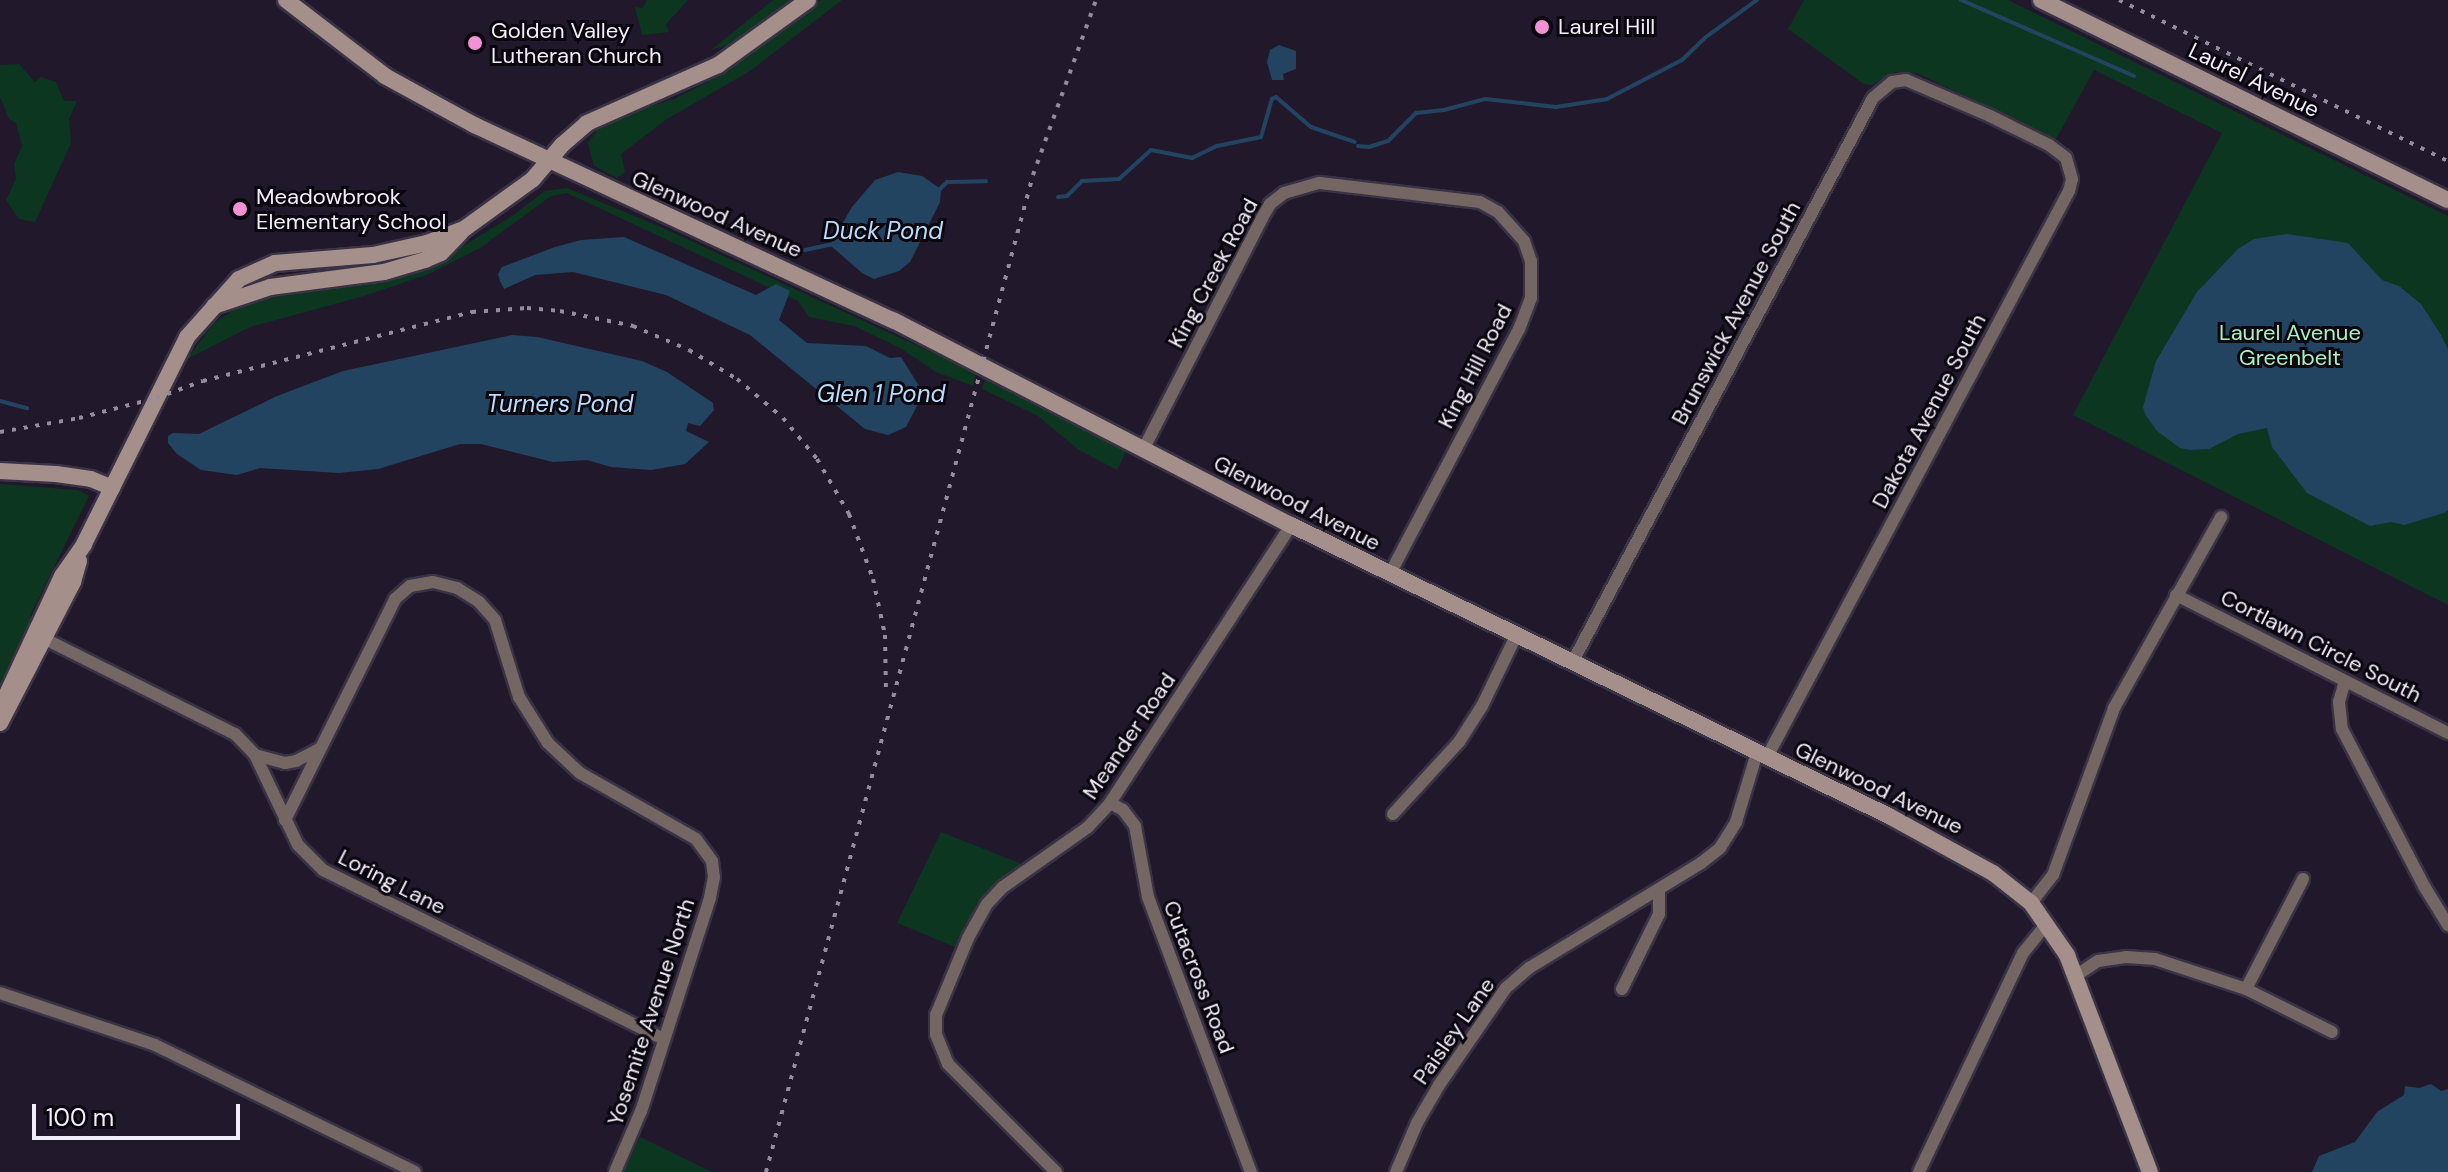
<!DOCTYPE html>
<style>
body{margin:0}
#map{position:relative;width:2448px;height:1172px;overflow:hidden;background:#21182c;font-family:"DM Sans",sans-serif}
div>[style]{position:absolute}
[style*='--x']{left:calc(var(--x)*1px);top:calc(var(--y)*1px);width:calc(var(--w)*1px);rotate:calc(var(--a)*1deg)}
.green>*{inset:0;background:#0c361f}
.water>*{inset:0;background:#234461}
.stream>*{height:4px;margin:-2px;padding:0 2px;transform-origin:2px;border-radius:2px;background:#234461}
.roads{filter:drop-shadow(2px 0 #3a3245) drop-shadow(-2px 0 #3a3245) drop-shadow(0 2px #3a3245) drop-shadow(0 -2px #3a3245)}
.street>*{height:12px;margin:-6px;padding:0 6px;transform-origin:6px;border-radius:6px;background:#736663}
.secondary>*{height:16px;margin:-8px;padding:0 8px;transform-origin:8px;border-radius:8px;background:#a58f8b}
.rail>*{height:4px;margin-top:-2px;transform-origin:0;background:repeating-linear-gradient(90deg,#948d9e 0 4px,transparent 0 12px)}
.dots>*{width:22px;height:22px;translate:-50% -50%;box-sizing:border-box;border:4px solid #09060e;border-radius:50%}
span{translate:-50% -50%;white-space:nowrap;text-align:center;line-height:1.15;-webkit-text-stroke:6px #09060e;paint-order:stroke}
.poi-label{font-size:22px;color:#f3edfc}
.left{translate:0 -50%;text-align:left}
.street-label{font-size:22px;color:#f3edfc}
.park-label{font-size:22px;color:#aaefc1}
.water-label{font-size:24px;color:#badbfb;font-style:italic}
.scale{position:absolute;left:32px;top:1104px;width:208px;height:36px;box-sizing:border-box;border:4px solid #f3edfc;border-top:0;padding-left:10px;font-size:24px;line-height:28px;white-space:nowrap;color:#f3edfc;-webkit-text-stroke:6px #09060e;paint-order:stroke}
</style>
<div id="map">
<div class="green">
<i style="clip-path:polygon(647px 0,688px 0,666px 24px,669px 32px,642px 35px,635px 7px,643px 8px)"></i>
<i style="clip-path:polygon(773px 0,793px 0,735px 43px,711px 50px)"></i>
<i style="clip-path:polygon(821px 0,842px 0,750px 71px,667px 119px,621px 154px,625px 172px,617px 178px,594px 166px,588px 143px,600px 127px,625px 114px,674px 99px,723px 74px)"></i>
<i style="clip-path:polygon(1804px 0,2008px 0,2448px 216px,2448px 605px,2073px 415px,2222px 133px,2094px 70px,2056px 139px,1917px 73px,1895px 72px,1872px 85px,1864px 84px,1788px 29px)"></i>
<i style="clip-path:polygon(19px 64px,35px 82px,41px 77px,56px 82px,64px 101px,77px 101px,69px 119px,71px 143px,35px 222px,19px 219px,6px 200px,16px 179px,14px 164px,22px 146px,16px 123px,9px 119px,0 97px,0 65px)"></i>
<i style="clip-path:polygon(567px 188px,663px 228px,976px 373px,973px 386px,936px 372px,900px 348px,854px 326px,809px 317px,798px 301px,567px 193px,551px 196px,480px 248px,429px 274px,364px 296px,250px 327px,187px 359px,214px 323px,254px 297px,450px 254px,512px 216px,545px 191px)"></i>
<i style="clip-path:polygon(986px 377px,1126px 452px,1117px 470px,1079px 450px,1038px 416px,982px 389px)"></i>
<i style="clip-path:polygon(0 484px,78px 490px,89px 496px,30px 616px,34px 618px,0 694px)"></i>
<i style="clip-path:polygon(941px 832px,1022px 864px,979px 900px,955px 947px,897px 923px)"></i>
<i style="clip-path:polygon(640px 1137px,712px 1172px,624px 1172px)"></i>
</div>
<div class="water">
<i style="clip-path:polygon(1279px 45px,1296px 51px,1296px 69px,1283px 74px,1284px 80px,1272px 80px,1267px 62px,1270px 50px)"></i>
<i style="clip-path:polygon(898px 172px,922px 176px,941px 189px,940px 202px,910px 262px,899px 271px,874px 279px,862px 273px,830px 245px,852px 207px,875px 180px)"></i>
<i style="clip-path:polygon(2287px 234px,2348px 243px,2382px 280px,2399px 286px,2421px 304px,2441px 335px,2448px 349px,2448px 510px,2444px 513px,2404px 525px,2391px 522px,2370px 526px,2307px 493px,2272px 447px,2267px 428px,2238px 434px,2209px 449px,2191px 450px,2180px 448px,2157px 431px,2145px 414px,2143px 407px,2156px 361px,2197px 292px,2238px 249px,2254px 239px)"></i>
<i style="clip-path:polygon(624px 237px,756px 295px,776px 284px,790px 291px,779px 320px,807px 343px,866px 346px,890px 358px,901px 357px,919px 386px,919px 402px,906px 427px,888px 435px,865px 429px,750px 335px,666px 295px,573px 272px,535px 275px,504px 289px,500px 281px,498px 274px,502px 267px,555px 247px,581px 240px)"></i>
<i style="clip-path:polygon(512px 335px,537px 337px,642px 361px,667px 372px,713px 403px,714px 410px,700px 426px,688px 423px,686px 431px,709px 442px,685px 464px,651px 470px,611px 467px,587px 460px,553px 462px,481px 444px,460px 444px,378px 469px,339px 473px,260px 468px,237px 475px,201px 470px,177px 454px,168px 443px,168px 436px,173px 433px,199px 434px,277px 396px,343px 371px)"></i>
<i style="clip-path:polygon(2431px 1084px,2441px 1091px,2448px 1089px,2448px 1172px,2312px 1172px,2319px 1156px,2355px 1142px,2377px 1112px,2404px 1095px,2405px 1086px,2419px 1088px)"></i>
</div>
<div class="stream">
<i style="--x:1961;--y:0;--w:189;--a:23.7"></i>
<i style="--x:1358;--y:146;--w:11;--a:5"></i>
<i style="--x:1369;--y:147;--w:20;--a:-18"></i>
<i style="--x:1388;--y:141;--w:40;--a:-45"></i>
<i style="--x:1416;--y:113;--w:28;--a:-6"></i>
<i style="--x:1444;--y:110;--w:42;--a:-15"></i>
<i style="--x:1485;--y:99;--w:71;--a:6.4"></i>
<i style="--x:1556;--y:107;--w:52;--a:-8.9"></i>
<i style="--x:1607;--y:99;--w:85;--a:-27.5"></i>
<i style="--x:1682;--y:60;--w:33;--a:-44"></i>
<i style="--x:1706;--y:37;--w:63;--a:-36"></i>
<i style="--x:938;--y:191;--w:13;--a:-45"></i>
<i style="--x:947;--y:182;--w:39;--a:-1"></i>
<i style="--x:1058;--y:197;--w:9;--a:-6"></i>
<i style="--x:1067;--y:196;--w:21;--a:-45"></i>
<i style="--x:1082;--y:181;--w:37;--a:-3"></i>
<i style="--x:1119;--y:179;--w:43;--a:-42.2"></i>
<i style="--x:1151;--y:150;--w:42;--a:11"></i>
<i style="--x:1192;--y:158;--w:28;--a:-26"></i>
<i style="--x:1217;--y:146;--w:45;--a:-11.6"></i>
<i style="--x:1261;--y:137;--w:40;--a:-74"></i>
<i style="--x:1272;--y:99;--w:4;--a:-27"></i>
<i style="--x:1276;--y:97;--w:46;--a:40.6"></i>
<i style="--x:1311;--y:127;--w:46;--a:18.8"></i>
<i style="--x:805;--y:250;--w:30;--a:-12"></i>
<i style="--x:0;--y:401;--w:28;--a:15"></i>
</div>
<div class="roads">
<div class="street">
<i style="--x:1143;--y:450;--w:261;--a:-62.8"></i>
<i style="--x:1262;--y:218;--w:16;--a:-60"></i>
<i style="--x:1270;--y:204;--w:18;--a:-38"></i>
<i style="--x:1284;--y:193;--w:37;--a:-16"></i>
<i style="--x:1320;--y:183;--w:161;--a:6.8"></i>
<i style="--x:1480;--y:202;--w:21;--a:29"></i>
<i style="--x:1498;--y:212;--w:39;--a:48"></i>
<i style="--x:1524;--y:241;--w:21;--a:71"></i>
<i style="--x:1531;--y:261;--w:37;--a:90"></i>
<i style="--x:1531;--y:298;--w:33;--a:111"></i>
<i style="--x:1519;--y:329;--w:277;--a:117.8"></i>
<i style="--x:2176;--y:595;--w:305;--a:26.9"></i>
<i style="--x:37;--y:635;--w:221;--a:26.6"></i>
<i style="--x:235;--y:734;--w:29;--a:46"></i>
<i style="--x:255;--y:755;--w:100;--a:64.5"></i>
<i style="--x:298;--y:845;--w:35;--a:45"></i>
<i style="--x:323;--y:870;--w:380;--a:26.4"></i>
<i style="--x:1572;--y:663;--w:640;--a:-61.95"></i>
<i style="--x:1873;--y:98;--w:25;--a:-40"></i>
<i style="--x:1892;--y:82;--w:14;--a:-8"></i>
<i style="--x:1906;--y:80;--w:91;--a:23.2"></i>
<i style="--x:1990;--y:116;--w:66;--a:26.2"></i>
<i style="--x:2049;--y:145;--w:21;--a:37"></i>
<i style="--x:2066;--y:158;--w:22;--a:74"></i>
<i style="--x:2072;--y:179;--w:12;--a:104"></i>
<i style="--x:2069;--y:191;--w:642;--a:118.08"></i>
<i style="--x:2345;--y:681;--w:22;--a:106"></i>
<i style="--x:2339;--y:702;--w:27;--a:84"></i>
<i style="--x:2342;--y:729;--w:177;--a:62.4"></i>
<i style="--x:2424;--y:886;--w:46;--a:58.4"></i>
<i style="--x:255;--y:755;--w:31;--a:15"></i>
<i style="--x:285;--y:763;--w:11;--a:-10"></i>
<i style="--x:296;--y:761;--w:25;--a:-27"></i>
<i style="--x:1110;--y:803;--w:15;--a:28"></i>
<i style="--x:1123;--y:810;--w:20;--a:53"></i>
<i style="--x:1135;--y:826;--w:72;--a:79.6"></i>
<i style="--x:1148;--y:897;--w:294;--a:69.5"></i>
<i style="--x:1393;--y:814;--w:98;--a:-47.5"></i>
<i style="--x:1459;--y:742;--w:43;--a:-57.4"></i>
<i style="--x:1482;--y:706;--w:78;--a:-64.1"></i>
<i style="--x:285;--y:820;--w:247;--a:-63.5"></i>
<i style="--x:395;--y:599;--w:20;--a:-41"></i>
<i style="--x:410;--y:586;--w:23;--a:-10"></i>
<i style="--x:433;--y:582;--w:25;--a:14"></i>
<i style="--x:457;--y:588;--w:26;--a:32"></i>
<i style="--x:479;--y:602;--w:24;--a:48"></i>
<i style="--x:495;--y:620;--w:81;--a:72.7"></i>
<i style="--x:519;--y:697;--w:54;--a:57.8"></i>
<i style="--x:548;--y:743;--w:44;--a:43.2"></i>
<i style="--x:580;--y:773;--w:133;--a:29.6"></i>
<i style="--x:696;--y:839;--w:27;--a:54"></i>
<i style="--x:712;--y:861;--w:16;--a:83"></i>
<i style="--x:714;--y:877;--w:21;--a:101"></i>
<i style="--x:710;--y:898;--w:224;--a:107.9"></i>
<i style="--x:641;--y:1111;--w:66;--a:113.1"></i>
<i style="--x:2031;--y:903;--w:36;--a:-52"></i>
<i style="--x:2053;--y:875;--w:178;--a:-69.9"></i>
<i style="--x:2114;--y:708;--w:219;--a:-60.7"></i>
<i style="--x:2077;--y:975;--w:25;--a:-34"></i>
<i style="--x:2098;--y:961;--w:28;--a:-8"></i>
<i style="--x:2126;--y:957;--w:29;--a:4"></i>
<i style="--x:2155;--y:959;--w:96;--a:18.2"></i>
<i style="--x:2246;--y:989;--w:96;--a:26.6"></i>
<i style="--x:1622;--y:989;--w:84;--a:-63.7"></i>
<i style="--x:1659;--y:914;--w:24;--a:-90"></i>
<i style="--x:2246;--y:989;--w:124;--a:-62.6"></i>
<i style="--x:0;--y:993;--w:163;--a:18.5"></i>
<i style="--x:155;--y:1045;--w:289;--a:26"></i>
<i style="--x:1056;--y:1172;--w:153;--a:-135"></i>
<i style="--x:948;--y:1064;--w:31;--a:-112"></i>
<i style="--x:936;--y:1035;--w:20;--a:-90"></i>
<i style="--x:936;--y:1015;--w:83;--a:-67.4"></i>
<i style="--x:968;--y:938;--w:39;--a:-61"></i>
<i style="--x:987;--y:904;--w:23;--a:-47"></i>
<i style="--x:1003;--y:887;--w:104;--a:-35.2"></i>
<i style="--x:1088;--y:827;--w:33;--a:-47"></i>
<i style="--x:1110;--y:803;--w:332;--a:-56.9"></i>
<i style="--x:1396;--y:1172;--w:53;--a:-66.8"></i>
<i style="--x:1417;--y:1123;--w:44;--a:-59.9"></i>
<i style="--x:1439;--y:1085;--w:118;--a:-55.4"></i>
<i style="--x:1506;--y:988;--w:30;--a:-41"></i>
<i style="--x:1529;--y:968;--w:202;--a:-31.4"></i>
<i style="--x:1701;--y:863;--w:24;--a:-38"></i>
<i style="--x:1720;--y:848;--w:31;--a:-58"></i>
<i style="--x:1736;--y:822;--w:72;--a:-73.1"></i>
<i style="--x:1919;--y:1172;--w:242;--a:-64.6"></i>
<i style="--x:2023;--y:953;--w:38;--a:-51"></i>
</div>
<div class="secondary">
<i style="--x:286;--y:0;--w:125;--a:37.5"></i>
<i style="--x:385;--y:76;--w:102;--a:28.8"></i>
<i style="--x:474;--y:125;--w:462;--a:25"></i>
<i style="--x:893;--y:320;--w:448;--a:27.3"></i>
<i style="--x:1291;--y:525;--w:665;--a:25.95"></i>
<i style="--x:1889;--y:816;--w:119;--a:28.7"></i>
<i style="--x:1993;--y:873;--w:48;--a:38.3"></i>
<i style="--x:2031;--y:903;--w:63;--a:55.3"></i>
<i style="--x:2067;--y:955;--w:232;--a:69.1"></i>
<i style="--x:2041;--y:0;--w:453;--a:26.2"></i>
<i style="--x:214;--y:306;--w:59;--a:-18.7"></i>
<i style="--x:270;--y:287;--w:115;--a:-7.5"></i>
<i style="--x:384;--y:272;--w:43;--a:-16.3"></i>
<i style="--x:425;--y:260;--w:17;--a:-24"></i>
<i style="--x:441;--y:253;--w:28;--a:-46"></i>
<i style="--x:0;--y:471;--w:56;--a:3.1"></i>
<i style="--x:56;--y:474;--w:35;--a:8"></i>
<i style="--x:91;--y:479;--w:23;--a:23"></i>
<i style="--x:0;--y:709;--w:147;--a:-65"></i>
<i style="--x:62;--y:576;--w:39;--a:-55"></i>
<i style="--x:84;--y:544;--w:231;--a:-63.5"></i>
<i style="--x:187;--y:337;--w:78;--a:-48.1"></i>
<i style="--x:239;--y:279;--w:39;--a:-24"></i>
<i style="--x:275;--y:263;--w:98;--a:-4.7"></i>
<i style="--x:373;--y:255;--w:55;--a:-12.5"></i>
<i style="--x:427;--y:243;--w:40;--a:-21"></i>
<i style="--x:464;--y:229;--w:85;--a:-35.9"></i>
<i style="--x:533;--y:179;--w:45;--a:-49.5"></i>
<i style="--x:562;--y:145;--w:33;--a:-41"></i>
<i style="--x:587;--y:123;--w:143;--a:-23.9"></i>
<i style="--x:718;--y:65;--w:111;--a:-35.8"></i>
<i style="--x:0;--y:723;--w:159;--a:-62.6"></i>
<i style="--x:73;--y:582;--w:22;--a:-74"></i>
</div>
</div>
<div class="rail">
<i style="--x:2119;--y:0;--w:366;--a:26.1"></i>
<i style="--x:0;--y:432;--w:80;--a:-10"></i>
<i style="--x:79;--y:418;--w:80;--a:-14.6"></i>
<i style="--x:156;--y:398;--w:50;--a:-19.9"></i>
<i style="--x:203;--y:381;--w:278;--a:-14.4"></i>
<i style="--x:472;--y:312;--w:55;--a:-4.2"></i>
<i style="--x:527;--y:308;--w:33;--a:5"></i>
<i style="--x:560;--y:311;--w:75;--a:11.6"></i>
<i style="--x:633;--y:326;--w:61;--a:23.2"></i>
<i style="--x:689;--y:350;--w:56;--a:31.1"></i>
<i style="--x:737;--y:379;--w:60;--a:40.3"></i>
<i style="--x:783;--y:418;--w:53;--a:50.3"></i>
<i style="--x:817;--y:459;--w:64;--a:59.8"></i>
<i style="--x:849;--y:514;--w:69;--a:69.7"></i>
<i style="--x:873;--y:579;--w:57;--a:77.9"></i>
<i style="--x:885;--y:635;--w:59;--a:89"></i>
<i style="--x:766;--y:1172;--w:1032;--a:-75.01"></i>
<i style="--x:1033;--y:175;--w:186;--a:-70.2"></i>
</div>
<div class="dots">
<i style="left:1542px;top:27px;background:#f391d5"></i>
<i style="left:475px;top:43px;background:#f391d5"></i>
<i style="left:240px;top:209px;background:#f391d5"></i>
</div>
<div class="poi-label">
<span class="left" style="left:1558px;top:27px">Laurel Hill</span>
<span class="left" style="left:491px;top:43px">Golden Valley<br>Lutheran Church</span>
<span class="left" style="left:256px;top:209px">Meadowbrook<br>Elementary School</span>
</div>
<div class="street-label">
<span style="left:2254px;top:80px;rotate:26deg">Laurel Avenue</span>
<span style="left:717px;top:214px;rotate:24deg">Glenwood Avenue</span>
<span style="left:1213px;top:273px;rotate:-62deg">King Creek Road</span>
<span style="left:1736px;top:313px;rotate:-62deg">Brunswick Avenue South</span>
<span style="left:1475px;top:366px;rotate:-63deg">King Hill Road</span>
<span style="left:1929px;top:411px;rotate:-62deg">Dakota Avenue South</span>
<span style="left:1297px;top:503px;rotate:27deg">Glenwood Avenue</span>
<span style="left:2321px;top:646px;rotate:27deg">Cortlawn Circle South</span>
<span style="left:1129px;top:736px;rotate:-56deg">Meander Road</span>
<span style="left:1879px;top:788px;rotate:26deg">Glenwood Avenue</span>
<span style="left:392px;top:882px;rotate:27deg">Loring Lane</span>
<span style="left:1199px;top:977px;rotate:69deg">Cutacross Road</span>
<span style="left:651px;top:1012px;rotate:-72deg">Yosemite Avenue North</span>
<span style="left:1454px;top:1031px;rotate:-55deg">Paisley Lane</span>
</div>
<div class="park-label">
<span style="left:2290px;top:345px">Laurel Avenue<br>Greenbelt</span>
</div>
<div class="water-label">
<span style="left:883px;top:231px">Duck Pond</span>
<span style="left:881px;top:394px">Glen 1 Pond</span>
<span style="left:560px;top:404px">Turners Pond</span>
</div>
<div class="scale">100 m</div>
</div>
